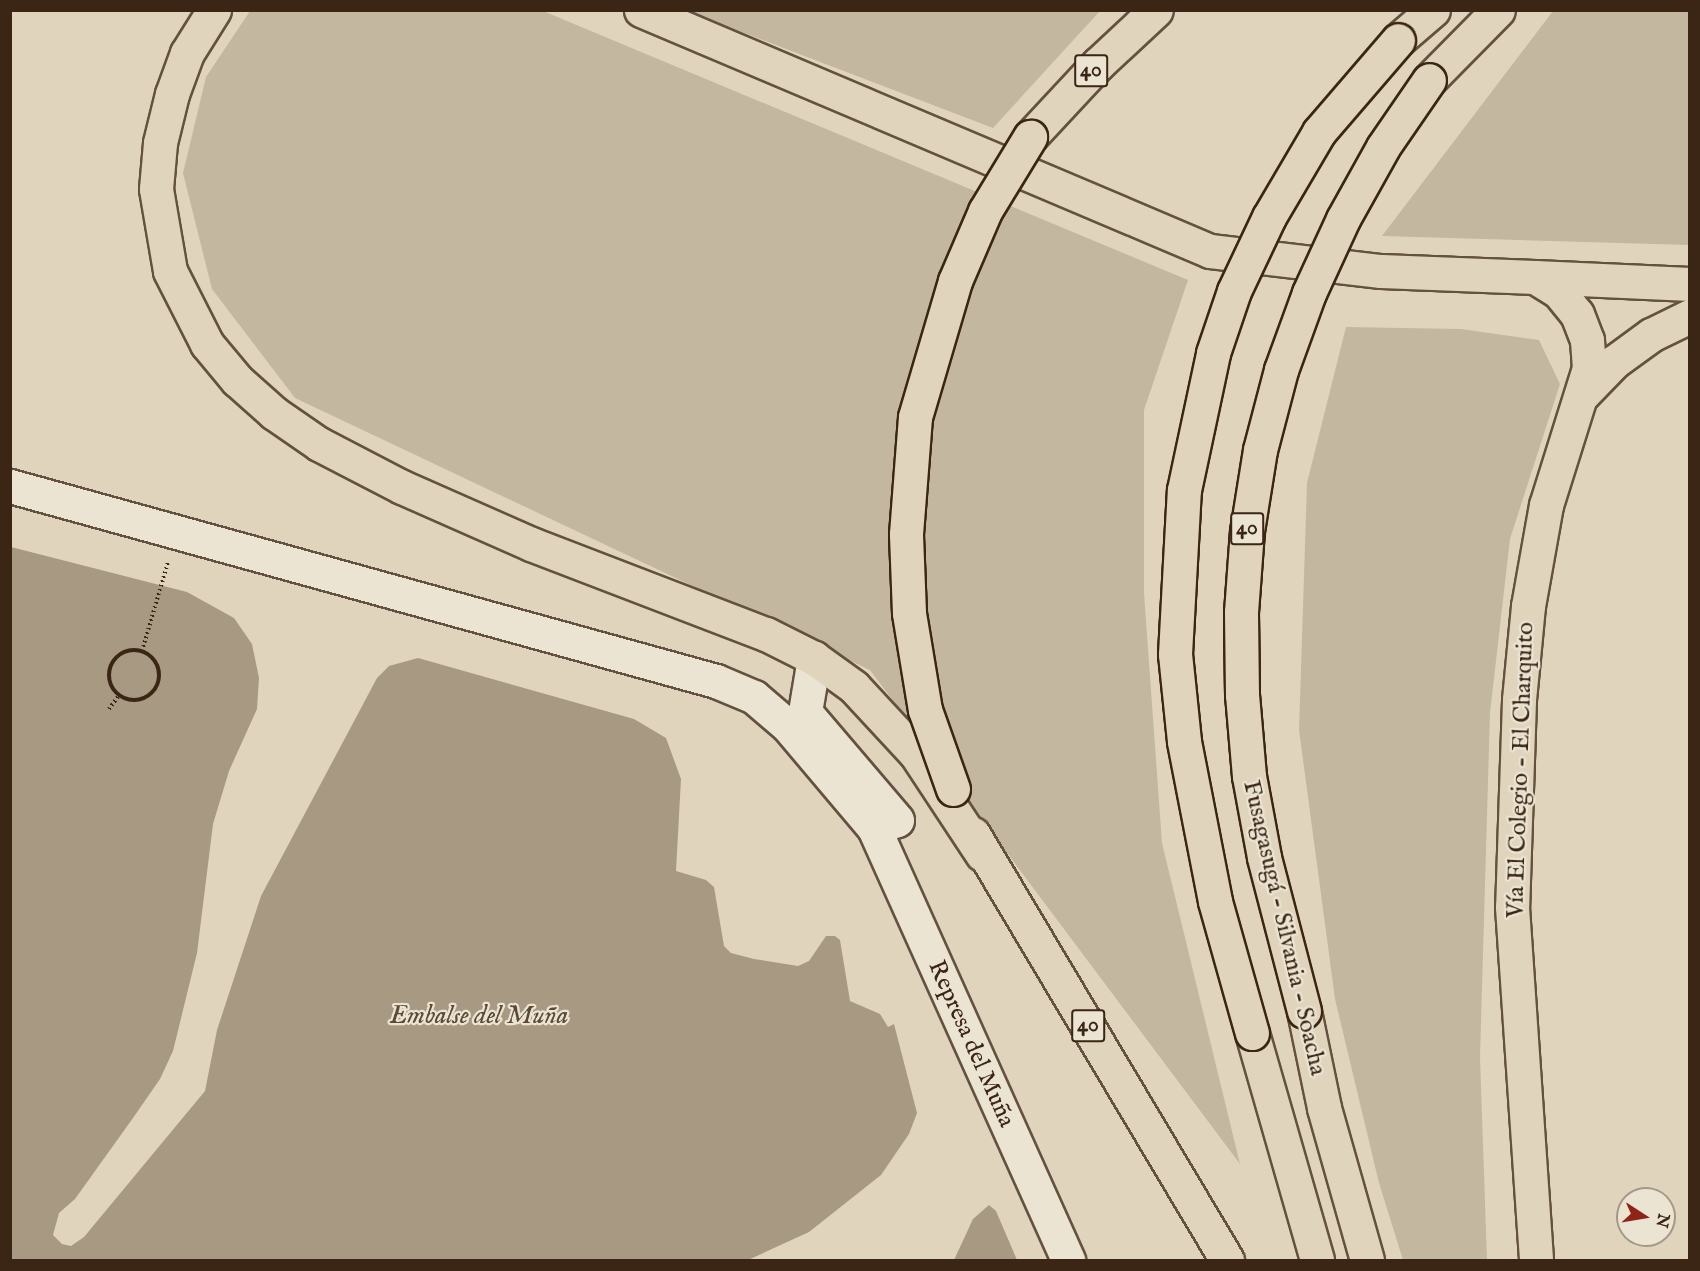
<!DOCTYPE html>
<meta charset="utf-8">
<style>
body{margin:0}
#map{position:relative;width:1700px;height:1271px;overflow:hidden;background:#e0d5bc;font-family:"IM FELL English",serif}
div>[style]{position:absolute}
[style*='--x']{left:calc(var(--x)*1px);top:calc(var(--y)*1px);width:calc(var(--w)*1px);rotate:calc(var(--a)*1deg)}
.green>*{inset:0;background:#c4b7a0}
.water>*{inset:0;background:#a89983}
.path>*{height:4px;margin-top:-2px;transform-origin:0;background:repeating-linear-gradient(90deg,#3b2515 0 1.5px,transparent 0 4.5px)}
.path>.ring{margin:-2px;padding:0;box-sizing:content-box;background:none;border:4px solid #3b2515;border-radius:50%}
.roads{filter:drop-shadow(2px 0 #64513f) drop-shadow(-2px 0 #64513f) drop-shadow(0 2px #64513f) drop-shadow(0 -2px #64513f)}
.minor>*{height:33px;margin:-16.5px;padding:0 16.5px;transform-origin:16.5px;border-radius:16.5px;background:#ebe4d3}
.major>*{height:33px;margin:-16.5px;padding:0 16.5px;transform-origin:16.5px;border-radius:16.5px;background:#e0d5bc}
.highway>*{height:33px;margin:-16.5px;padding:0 16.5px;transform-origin:16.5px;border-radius:16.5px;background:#e0d5bc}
.bridges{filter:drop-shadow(2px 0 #3b2515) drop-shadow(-2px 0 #3b2515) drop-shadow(0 2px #3b2515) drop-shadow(0 -2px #3b2515)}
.highway-bridge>*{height:33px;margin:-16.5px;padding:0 16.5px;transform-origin:16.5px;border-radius:16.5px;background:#e0d5bc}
span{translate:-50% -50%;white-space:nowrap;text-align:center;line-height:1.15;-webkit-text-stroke:4.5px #ebe4d3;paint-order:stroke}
.shield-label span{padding:2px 4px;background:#ebe4d3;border:2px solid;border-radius:4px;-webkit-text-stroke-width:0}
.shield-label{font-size:22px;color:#3b2515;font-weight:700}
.street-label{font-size:24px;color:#3b2515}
.water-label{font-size:26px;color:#5c4836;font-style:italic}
.frame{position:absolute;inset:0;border:12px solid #3b2515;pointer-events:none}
.north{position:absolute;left:1616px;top:1187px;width:60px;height:60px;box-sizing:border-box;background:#ebe4d3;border:2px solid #a59887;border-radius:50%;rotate:102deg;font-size:16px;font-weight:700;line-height:24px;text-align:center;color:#3b2515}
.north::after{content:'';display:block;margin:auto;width:21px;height:27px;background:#8f2418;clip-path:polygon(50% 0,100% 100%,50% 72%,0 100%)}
</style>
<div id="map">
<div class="green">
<i style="clip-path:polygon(250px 11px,543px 11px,1188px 280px,1144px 410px,1144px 593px,1162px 843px,1240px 1164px,870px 670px,295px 398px,212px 289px,183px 173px,206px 77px)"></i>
<i style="clip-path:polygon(687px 11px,1100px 11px,993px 128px)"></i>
<i style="clip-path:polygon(1553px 11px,1689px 11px,1689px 245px,1382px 236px)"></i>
<i style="clip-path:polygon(1346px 327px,1461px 329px,1539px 340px,1560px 384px,1510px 539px,1490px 713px,1480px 1057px,1487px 1260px,1403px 1260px,1379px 1183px,1335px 999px,1299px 730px,1307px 483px)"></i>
</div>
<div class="water">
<i style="clip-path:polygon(11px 547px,187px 592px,234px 618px,252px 644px,259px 678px,257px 709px,229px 771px,213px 824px,197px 953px,173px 1051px,160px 1079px,133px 1118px,75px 1199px,59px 1213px,53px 1235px,62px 1244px,71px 1246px,84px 1237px,205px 1091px,217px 1030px,261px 896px,377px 678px,389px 666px,418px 658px,634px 719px,666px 738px,681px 779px,676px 871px,706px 880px,714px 887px,724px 946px,731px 953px,754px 959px,798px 966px,809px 961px,826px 936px,835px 936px,840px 940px,850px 1001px,880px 1014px,888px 1027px,894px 1024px,917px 1113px,909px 1134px,881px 1175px,809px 1232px,748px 1260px,11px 1260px)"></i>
<i style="clip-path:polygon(989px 1205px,996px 1211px,1017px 1260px,954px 1260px,973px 1219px)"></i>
</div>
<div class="path">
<i class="ring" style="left:109px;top:650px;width:46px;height:46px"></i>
<i style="--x:142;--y:651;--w:93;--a:-73.7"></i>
<i style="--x:109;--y:709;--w:17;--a:-54"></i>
</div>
<div class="roads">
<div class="minor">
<i style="--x:10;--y:486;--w:732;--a:15.44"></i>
<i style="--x:716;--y:681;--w:41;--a:22.8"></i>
<i style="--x:754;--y:697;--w:45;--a:40.5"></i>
<i style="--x:788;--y:726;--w:133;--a:49.9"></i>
<i style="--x:874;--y:828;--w:24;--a:-19"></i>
<i style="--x:897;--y:820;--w:142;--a:-130.4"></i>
<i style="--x:805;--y:712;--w:55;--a:-80.5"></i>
<i style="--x:874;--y:828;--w:474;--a:65.8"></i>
</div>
<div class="major">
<i style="--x:1535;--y:277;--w:28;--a:32"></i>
<i style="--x:1559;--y:292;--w:28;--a:51"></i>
<i style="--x:1577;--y:314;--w:28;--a:69"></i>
<i style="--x:1587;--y:340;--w:28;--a:86"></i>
<i style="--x:1589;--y:368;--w:144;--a:107.4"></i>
<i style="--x:1546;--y:505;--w:103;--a:100.1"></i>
<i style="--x:1528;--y:606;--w:94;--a:95.5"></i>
<i style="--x:1519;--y:700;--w:207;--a:91.9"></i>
<i style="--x:1512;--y:907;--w:354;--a:86.1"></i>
<i style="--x:1535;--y:277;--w:155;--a:2.6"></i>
<i style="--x:1582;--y:395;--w:46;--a:-45.9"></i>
<i style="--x:1614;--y:362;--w:46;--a:-36.1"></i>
<i style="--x:1651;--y:335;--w:43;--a:-26"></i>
</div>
<div class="highway">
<i style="--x:214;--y:10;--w:51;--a:122.1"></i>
<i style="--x:187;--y:53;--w:44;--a:110.1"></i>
<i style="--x:172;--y:94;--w:50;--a:103.8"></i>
<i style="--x:160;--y:143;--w:46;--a:95"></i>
<i style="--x:156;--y:189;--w:83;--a:80.3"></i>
<i style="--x:170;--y:271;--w:82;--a:63.1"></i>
<i style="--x:207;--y:344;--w:47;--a:50.2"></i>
<i style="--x:237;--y:380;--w:50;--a:41.7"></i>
<i style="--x:274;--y:413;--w:55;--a:34.6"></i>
<i style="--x:319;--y:444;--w:93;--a:27.4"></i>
<i style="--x:402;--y:487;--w:141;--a:23.8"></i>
<i style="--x:531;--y:544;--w:252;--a:21"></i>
<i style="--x:766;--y:634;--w:54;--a:26.6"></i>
<i style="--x:814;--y:658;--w:49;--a:35.9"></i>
<i style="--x:854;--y:687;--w:91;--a:47.2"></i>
<i style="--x:916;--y:754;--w:120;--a:56.6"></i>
<i style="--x:641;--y:10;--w:618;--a:22.96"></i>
<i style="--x:1210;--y:251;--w:172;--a:6.7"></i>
<i style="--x:1381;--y:271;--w:154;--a:2.2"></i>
<i style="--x:1398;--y:40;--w:46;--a:-40.6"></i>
<i style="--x:1429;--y:80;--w:98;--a:-45.4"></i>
<i style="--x:1030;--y:137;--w:100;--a:-47"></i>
<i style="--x:1098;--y:64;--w:79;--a:-43"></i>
<i style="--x:973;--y:834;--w:496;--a:59.2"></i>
<i style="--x:1304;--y:1011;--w:99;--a:78.3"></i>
<i style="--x:1324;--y:1108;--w:158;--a:74.2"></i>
<i style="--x:1252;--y:1033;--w:236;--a:74"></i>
</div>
</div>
<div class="bridges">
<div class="highway-bridge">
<i style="--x:953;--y:789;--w:84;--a:-109.5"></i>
<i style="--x:925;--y:710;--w:98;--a:-99.4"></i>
<i style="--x:909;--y:613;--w:79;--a:-92.2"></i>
<i style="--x:906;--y:534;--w:117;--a:-85.6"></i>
<i style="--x:915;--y:417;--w:142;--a:-73.6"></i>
<i style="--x:955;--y:281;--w:76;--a:-66.8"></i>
<i style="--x:985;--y:211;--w:87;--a:-58.7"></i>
<i style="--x:1304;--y:1011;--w:159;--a:-104.6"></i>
<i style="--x:1264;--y:857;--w:82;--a:-100.5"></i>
<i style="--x:1249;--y:776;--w:81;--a:-94.9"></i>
<i style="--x:1242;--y:695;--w:83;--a:-90.7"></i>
<i style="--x:1241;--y:612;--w:81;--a:-85.8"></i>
<i style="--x:1247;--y:531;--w:82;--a:-80.9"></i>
<i style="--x:1260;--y:450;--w:83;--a:-75.3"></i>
<i style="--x:1281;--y:370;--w:82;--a:-70"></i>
<i style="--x:1309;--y:293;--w:81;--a:-65.3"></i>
<i style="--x:1343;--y:219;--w:82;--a:-60.9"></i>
<i style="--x:1383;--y:147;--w:81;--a:-55.5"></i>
<i style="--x:1252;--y:1033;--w:137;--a:-105.7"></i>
<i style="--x:1215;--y:901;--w:163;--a:-101"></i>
<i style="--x:1184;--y:741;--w:87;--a:-95.9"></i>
<i style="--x:1175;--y:654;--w:164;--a:-86.9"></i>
<i style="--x:1184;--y:490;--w:140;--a:-78"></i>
<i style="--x:1213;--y:353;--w:65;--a:-71.3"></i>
<i style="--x:1234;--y:291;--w:82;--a:-64.7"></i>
<i style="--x:1269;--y:217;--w:99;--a:-59.5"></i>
<i style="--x:1319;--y:132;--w:121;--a:-49.3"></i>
</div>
</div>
<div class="shield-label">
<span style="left:1091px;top:71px">40</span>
<span style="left:1247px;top:529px">40</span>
<span style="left:1088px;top:1026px">40</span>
</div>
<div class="street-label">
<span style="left:1521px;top:770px;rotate:-88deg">Vía El Colegio - El Charquito</span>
<span style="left:1284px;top:928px;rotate:77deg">Fusagasugá - Silvania - Soacha</span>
<span style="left:971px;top:1044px;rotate:66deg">Represa del Muña</span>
</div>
<div class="water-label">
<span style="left:479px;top:1016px">Embalse del Muña</span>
</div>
<div class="frame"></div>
<div class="north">N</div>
</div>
